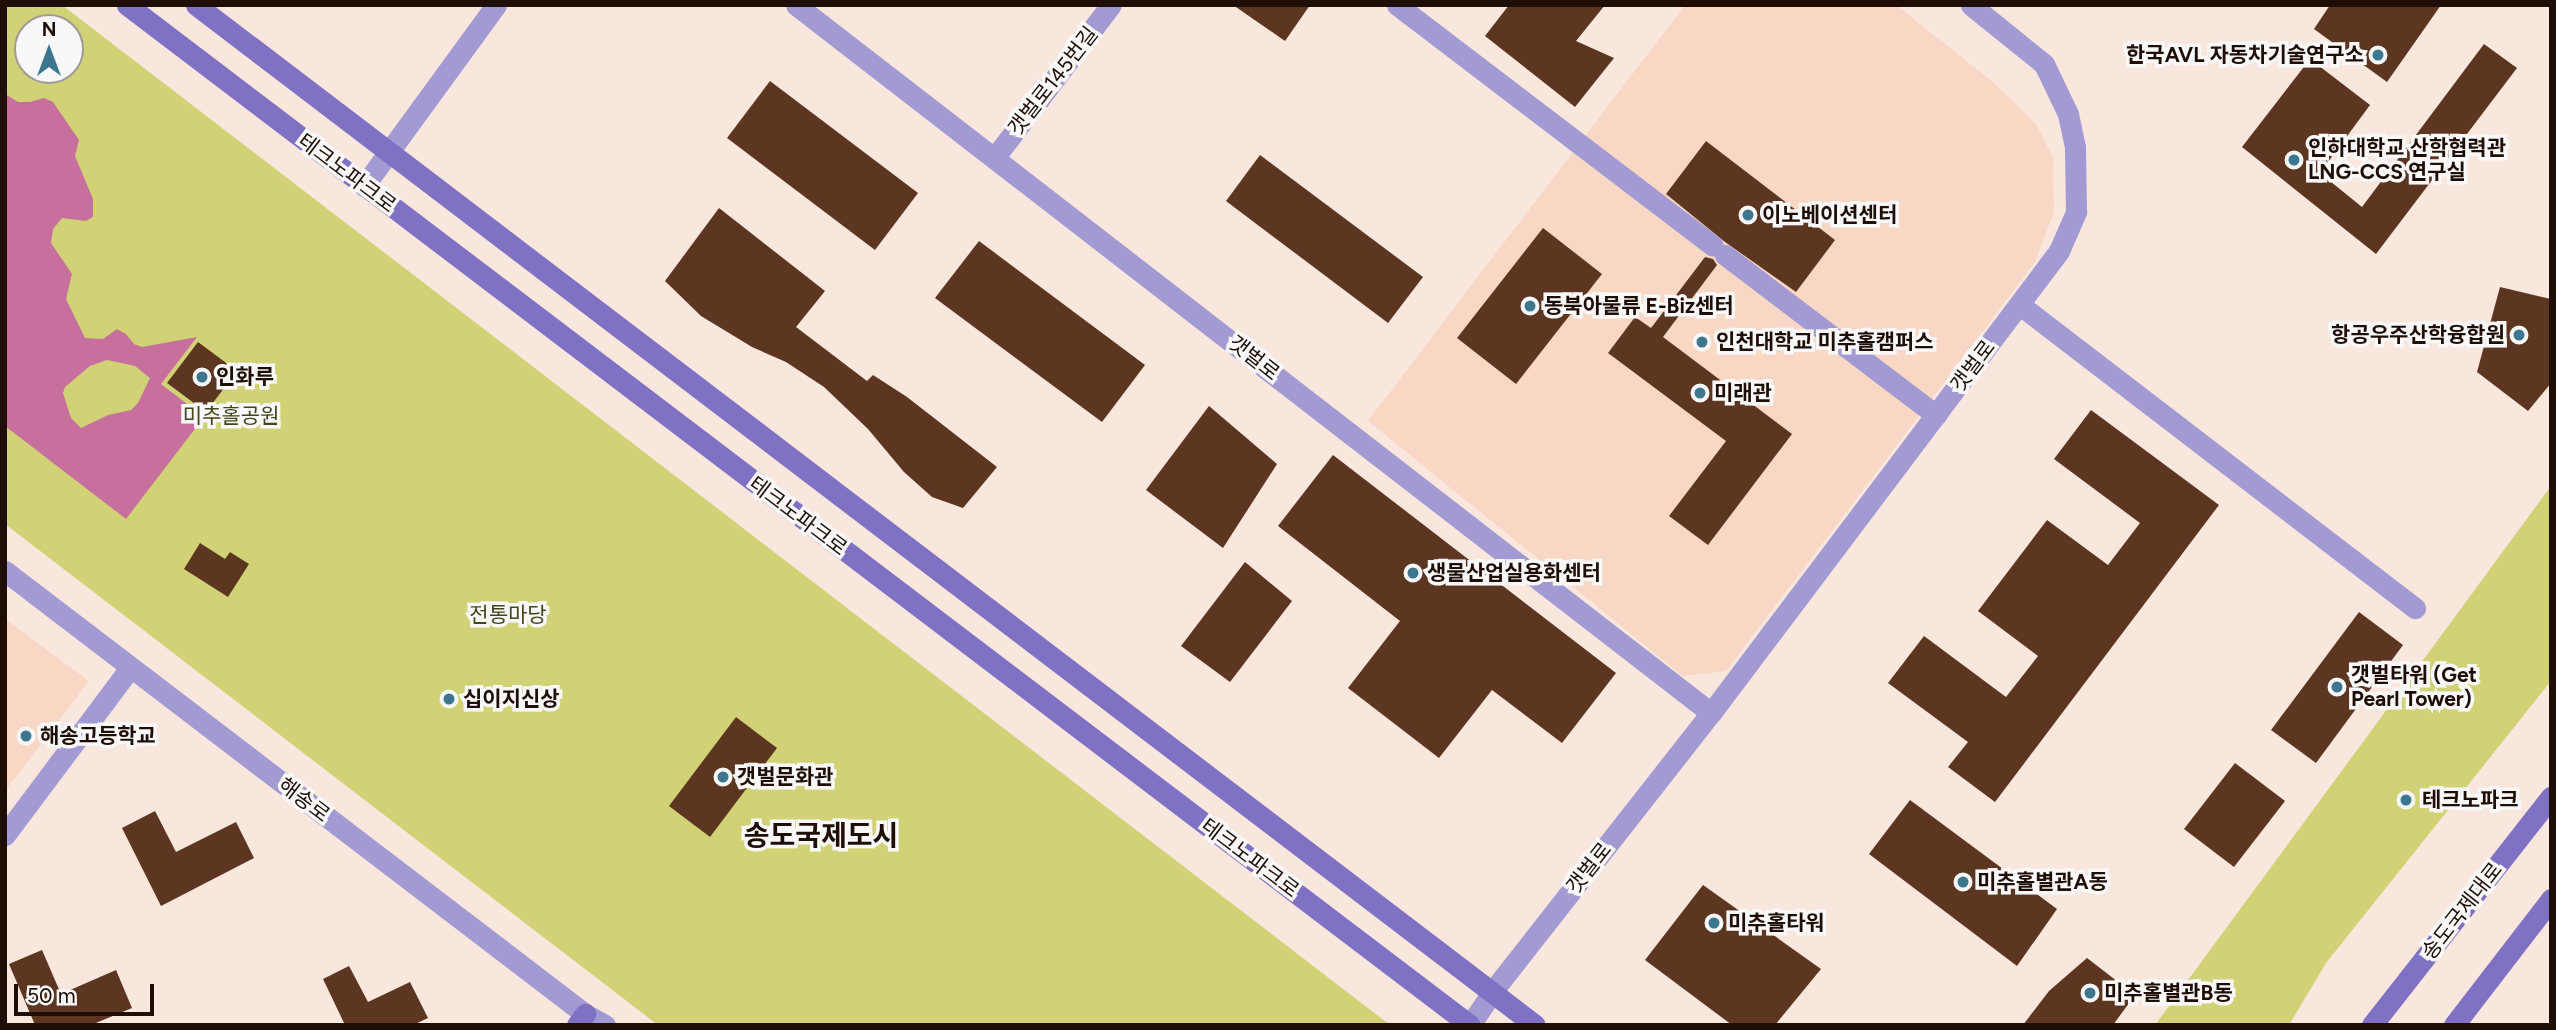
<!DOCTYPE html>
<meta charset="utf-8">
<style>
body{margin:0}
#map{position:relative;width:2556px;height:1030px;overflow:hidden;background:#f9e6dc;font-family:Figtree,"Noto Sans KR",sans-serif}
div>[style]{position:absolute}
[style*='--x']{left:calc(var(--x)*1px);top:calc(var(--y)*1px);width:calc(var(--w)*1px);rotate:calc(var(--a)*1deg)}
.built>*{inset:0;background:#f8d7c5}
.green>*{inset:0;background:#d1d276}
.water>*{inset:0;background:#c8709d}
.building>*{inset:0;background:#5c3621}
.street>*{height:21px;margin:-10.5px;padding:0 10.5px;transform-origin:10.5px;border-radius:10.5px;background:#a19ad3}
.secondary>*{height:21px;margin:-10.5px;padding:0 10.5px;transform-origin:10.5px;border-radius:10.5px;background:#7f72c4}
.dots>*{width:19px;height:19px;translate:-50% -50%;box-sizing:border-box;border:4px solid #f8f8f8;border-radius:50%}
span{translate:-50% -50%;white-space:nowrap;text-align:center;line-height:1.15;-webkit-text-stroke:7px #f8f8f8;paint-order:stroke}
.poi-label{font-size:21px;color:#1e0e06;font-weight:700}
.right{translate:-100% -50%;text-align:right}
.left{translate:0 -50%;text-align:left}
.street-label{font-size:21px;color:#1e0e06}
.park-label{font-size:21px;color:#45451c}
.district-label{font-size:28px;color:#1e0e06;font-weight:700}
.frame{position:absolute;inset:0;border:7px solid #1e0e06;pointer-events:none}
.north{position:absolute;left:14px;top:14px;width:70px;height:70px;box-sizing:border-box;background:#f8f8f8;border:2px solid #a19a97;border-radius:50%;rotate:0deg;font-size:19px;font-weight:700;line-height:28px;text-align:center;color:#1e0e06}
.north::after{content:'';display:block;margin:auto;width:24px;height:32px;background:#3d768f;clip-path:polygon(50% 0,100% 100%,50% 72%,0 100%)}
.scale{position:absolute;left:14px;top:984px;width:140px;height:32px;box-sizing:border-box;border:4px solid #1e0e06;border-top:0;padding-left:9px;font-size:21px;line-height:24px;white-space:nowrap;color:#1e0e06;-webkit-text-stroke:5px #f8f8f8;paint-order:stroke}
</style>
<div id="map">
<div class="built">
<i style="clip-path:polygon(1685px 5px,1896px 5px,1993px 82px,2035px 123px,2053px 157px,2054px 212px,2035px 262px,1726px 671px,1683px 676px,1368px 421px)"></i>
<i style="clip-path:polygon(5px 619px,89px 681px,5px 791px)"></i>
</div>
<div class="green">
<i style="clip-path:polygon(evenodd,5px 5px,62px 5px,1390px 1025px,658px 1025px,5px 524px,5px 5px,28px 28px,70px 28px,70px 70px,28px 70px,28px 28px)"></i>
<i style="clip-path:polygon(2551px 486px,2551px 681px,2326px 963px,2289px 1025px,2155px 1025px)"></i>
</div>
<div class="water">
<i style="clip-path:polygon(evenodd,5px 94px,18px 102px,30px 102px,44px 98px,53px 102px,79px 140px,75px 156px,93px 199px,93px 217px,86px 221px,62px 218px,53px 229px,51px 243px,72px 274px,66px 299px,85px 338px,103px 339px,117px 329px,126px 334px,134px 344px,142px 347px,197px 337px,161px 384px,204px 417px,126px 519px,5px 426px,5px 94px,107px 360px,135px 366px,150px 378px,138px 403px,131px 410px,108px 415px,81px 428px,71px 418px,63px 393px,65px 387px,90px 366px,107px 360px)"></i>
</div>
<div class="building">
<i style="clip-path:polygon(1233px 5px,1310px 5px,1285px 41px)"></i>
<i style="clip-path:polygon(1509px 5px,1605px 5px,1576px 41px,1614px 58px,1575px 107px,1485px 36px)"></i>
<i style="clip-path:polygon(2330px 5px,2441px 5px,2387px 82px,2314px 29px)"></i>
<i style="clip-path:polygon(2484px 44px,2517px 68px,2376px 254px,2242px 147px,2310px 59px,2370px 105px,2320px 173px,2362px 207px)"></i>
<i style="clip-path:polygon(770px 81px,918px 193px,875px 250px,727px 138px)"></i>
<i style="clip-path:polygon(1706px 141px,1835px 240px,1796px 292px,1725px 242px,1666px 194px)"></i>
<i style="clip-path:polygon(1260px 155px,1423px 277px,1388px 323px,1226px 201px)"></i>
<i style="clip-path:polygon(719px 208px,825px 291px,796px 327px,867px 381px,873px 375px,907px 397px,997px 467px,963px 508px,932px 497px,904px 472px,868px 429px,824px 387px,786px 362px,752px 347px,701px 316px,665px 281px)"></i>
<i style="clip-path:polygon(1543px 228px,1602px 274px,1516px 384px,1457px 338px)"></i>
<i style="clip-path:polygon(979px 241px,1145px 365px,1102px 422px,935px 298px)"></i>
<i style="clip-path:polygon(1705px 257px,1713px 259px,1717px 265px,1663px 337px,1792px 434px,1708px 545px,1669px 516px,1726px 441px,1608px 353px,1635px 317px,1651px 328px)"></i>
<i style="clip-path:polygon(2500px 287px,2551px 299px,2551px 383px,2528px 411px,2477px 372px)"></i>
<i style="clip-path:polygon(198px 342px,237px 371px,206px 412px,167px 383px)"></i>
<i style="clip-path:polygon(1209px 406px,1277px 464px,1223px 548px,1146px 490px)"></i>
<i style="clip-path:polygon(2091px 410px,2219px 505px,1995px 802px,1948px 767px,1968px 742px,1888px 683px,1924px 636px,2006px 697px,2038px 656px,1978px 611px,2047px 520px,2108px 565px,2140px 523px,2054px 459px)"></i>
<i style="clip-path:polygon(1333px 455px,1616px 673px,1562px 743px,1492px 690px,1439px 758px,1348px 688px,1400px 621px,1278px 526px)"></i>
<i style="clip-path:polygon(200px 543px,225px 559px,230px 552px,249px 564px,228px 597px,184px 569px)"></i>
<i style="clip-path:polygon(1245px 562px,1292px 601px,1230px 682px,1181px 646px)"></i>
<i style="clip-path:polygon(2359px 612px,2403px 645px,2316px 763px,2271px 730px)"></i>
<i style="clip-path:polygon(736px 717px,777px 748px,710px 837px,669px 806px)"></i>
<i style="clip-path:polygon(2235px 763px,2285px 801px,2234px 867px,2184px 829px)"></i>
<i style="clip-path:polygon(1910px 800px,2057px 909px,2017px 966px,1869px 854px)"></i>
<i style="clip-path:polygon(155px 811px,176px 852px,236px 822px,254px 858px,161px 906px,122px 828px)"></i>
<i style="clip-path:polygon(1703px 885px,1821px 969px,1775px 1025px,1732px 1025px,1645px 960px)"></i>
<i style="clip-path:polygon(42px 950px,61px 994px,116px 970px,132px 1008px,91px 1025px,35px 1025px,9px 964px)"></i>
<i style="clip-path:polygon(2087px 958px,2135px 995px,2113px 1025px,2023px 1025px,2049px 991px)"></i>
<i style="clip-path:polygon(349px 966px,368px 1002px,410px 982px,428px 1018px,413px 1025px,345px 1025px,323px 979px)"></i>
</div>
<div class="street">
<i style="--x:796;--y:5;--w:1157;--a:37.73"></i>
<i style="--x:1397;--y:5;--w:397;--a:37.3"></i>
<i style="--x:995;--y:157;--w:191;--a:-52.7"></i>
<i style="--x:364;--y:186;--w:224;--a:-53.9"></i>
<i style="--x:1725;--y:255;--w:265;--a:37.2"></i>
<i style="--x:2020;--y:305;--w:498;--a:37.5"></i>
<i style="--x:5;--y:571;--w:730;--a:37.37"></i>
<i style="--x:585;--y:1014;--w:23;--a:29"></i>
<i style="--x:5;--y:835;--w:209;--a:-53.2"></i>
<i style="--x:1470;--y:1025;--w:40;--a:-56"></i>
<i style="--x:1492;--y:992;--w:355;--a:-51.9"></i>
<i style="--x:1711;--y:713;--w:578;--a:-53.01"></i>
<i style="--x:2059;--y:251;--w:43;--a:-66.4"></i>
<i style="--x:2076;--y:212;--w:65;--a:-90.9"></i>
<i style="--x:2075;--y:147;--w:34;--a:-102"></i>
<i style="--x:2068;--y:114;--w:55;--a:-115.6"></i>
<i style="--x:2044;--y:64;--w:94;--a:-141.1"></i>
</div>
<div class="secondary">
<i style="--x:127;--y:5;--w:1686;--a:37.22"></i>
<i style="--x:196;--y:5;--w:1683;--a:37.3"></i>
<i style="--x:577;--y:1025;--w:14;--a:-54"></i>
<i style="--x:2372;--y:1025;--w:290;--a:-51.9"></i>
<i style="--x:2454;--y:1025;--w:159;--a:-52.4"></i>
</div>
<div class="dots">
<i style="left:2378px;top:55px;background:#3d768f"></i>
<i style="left:2294px;top:160px;background:#3d768f"></i>
<i style="left:1748px;top:215px;background:#3d768f"></i>
<i style="left:1530px;top:306px;background:#3d768f"></i>
<i style="left:2519px;top:335px;background:#3d768f"></i>
<i style="left:1702px;top:342px;background:#3d768f"></i>
<i style="left:202px;top:377px;background:#3d768f"></i>
<i style="left:1700px;top:393px;background:#3d768f"></i>
<i style="left:1413px;top:573px;background:#3d768f"></i>
<i style="left:2337px;top:687px;background:#3d768f"></i>
<i style="left:449px;top:699px;background:#3d768f"></i>
<i style="left:26px;top:736px;background:#3d768f"></i>
<i style="left:723px;top:777px;background:#3d768f"></i>
<i style="left:2406px;top:800px;background:#3d768f"></i>
<i style="left:1963px;top:882px;background:#3d768f"></i>
<i style="left:1714px;top:923px;background:#3d768f"></i>
<i style="left:2090px;top:993px;background:#3d768f"></i>
</div>
<div class="poi-label">
<span class="right" style="left:2364px;top:55px">한국AVL 자동차기술연구소</span>
<span class="left" style="left:2308px;top:160px">인하대학교 산학협력관<br>LNG-CCS 연구실</span>
<span class="left" style="left:1762px;top:215px">이노베이션센터</span>
<span class="left" style="left:1544px;top:306px">동북아물류 E-Biz센터</span>
<span class="right" style="left:2505px;top:335px">항공우주산학융합원</span>
<span class="left" style="left:1716px;top:342px">인천대학교 미추홀캠퍼스</span>
<span class="left" style="left:216px;top:377px">인화루</span>
<span class="left" style="left:1714px;top:393px">미래관</span>
<span class="left" style="left:1427px;top:573px">생물산업실용화센터</span>
<span class="left" style="left:2351px;top:687px">갯벌타워 (Get<br>Pearl Tower)</span>
<span class="left" style="left:463px;top:699px">십이지신상</span>
<span class="left" style="left:40px;top:736px">해송고등학교</span>
<span class="left" style="left:737px;top:777px">갯벌문화관</span>
<span class="left" style="left:2422px;top:800px">테크노파크</span>
<span class="left" style="left:1977px;top:882px">미추홀별관A동</span>
<span class="left" style="left:1728px;top:923px">미추홀타워</span>
<span class="left" style="left:2104px;top:993px">미추홀별관B동</span>
</div>
<div class="street-label">
<span style="left:1053px;top:81px;rotate:-52deg">갯벌로145번길</span>
<span style="left:347px;top:173px;rotate:37deg">테크노파크로</span>
<span style="left:1254px;top:358px;rotate:38deg">갯벌로</span>
<span style="left:1973px;top:366px;rotate:-53deg">갯벌로</span>
<span style="left:798px;top:516px;rotate:37deg">테크노파크로</span>
<span style="left:304px;top:800px;rotate:37deg">해송로</span>
<span style="left:1250px;top:858px;rotate:37deg">테크노파크로</span>
<span style="left:1589px;top:868px;rotate:-52deg">갯벌로</span>
<span style="left:2462px;top:911px;rotate:-52deg">송도국제대로</span>
</div>
<div class="park-label">
<span style="left:231px;top:416px">미추홀공원</span>
<span style="left:508px;top:615px">전통마당</span>
</div>
<div class="district-label">
<span style="left:821px;top:835px">송도국제도시</span>
</div>
<div class="frame"></div>
<div class="north">N</div>
<div class="scale">50 m</div>
</div>
